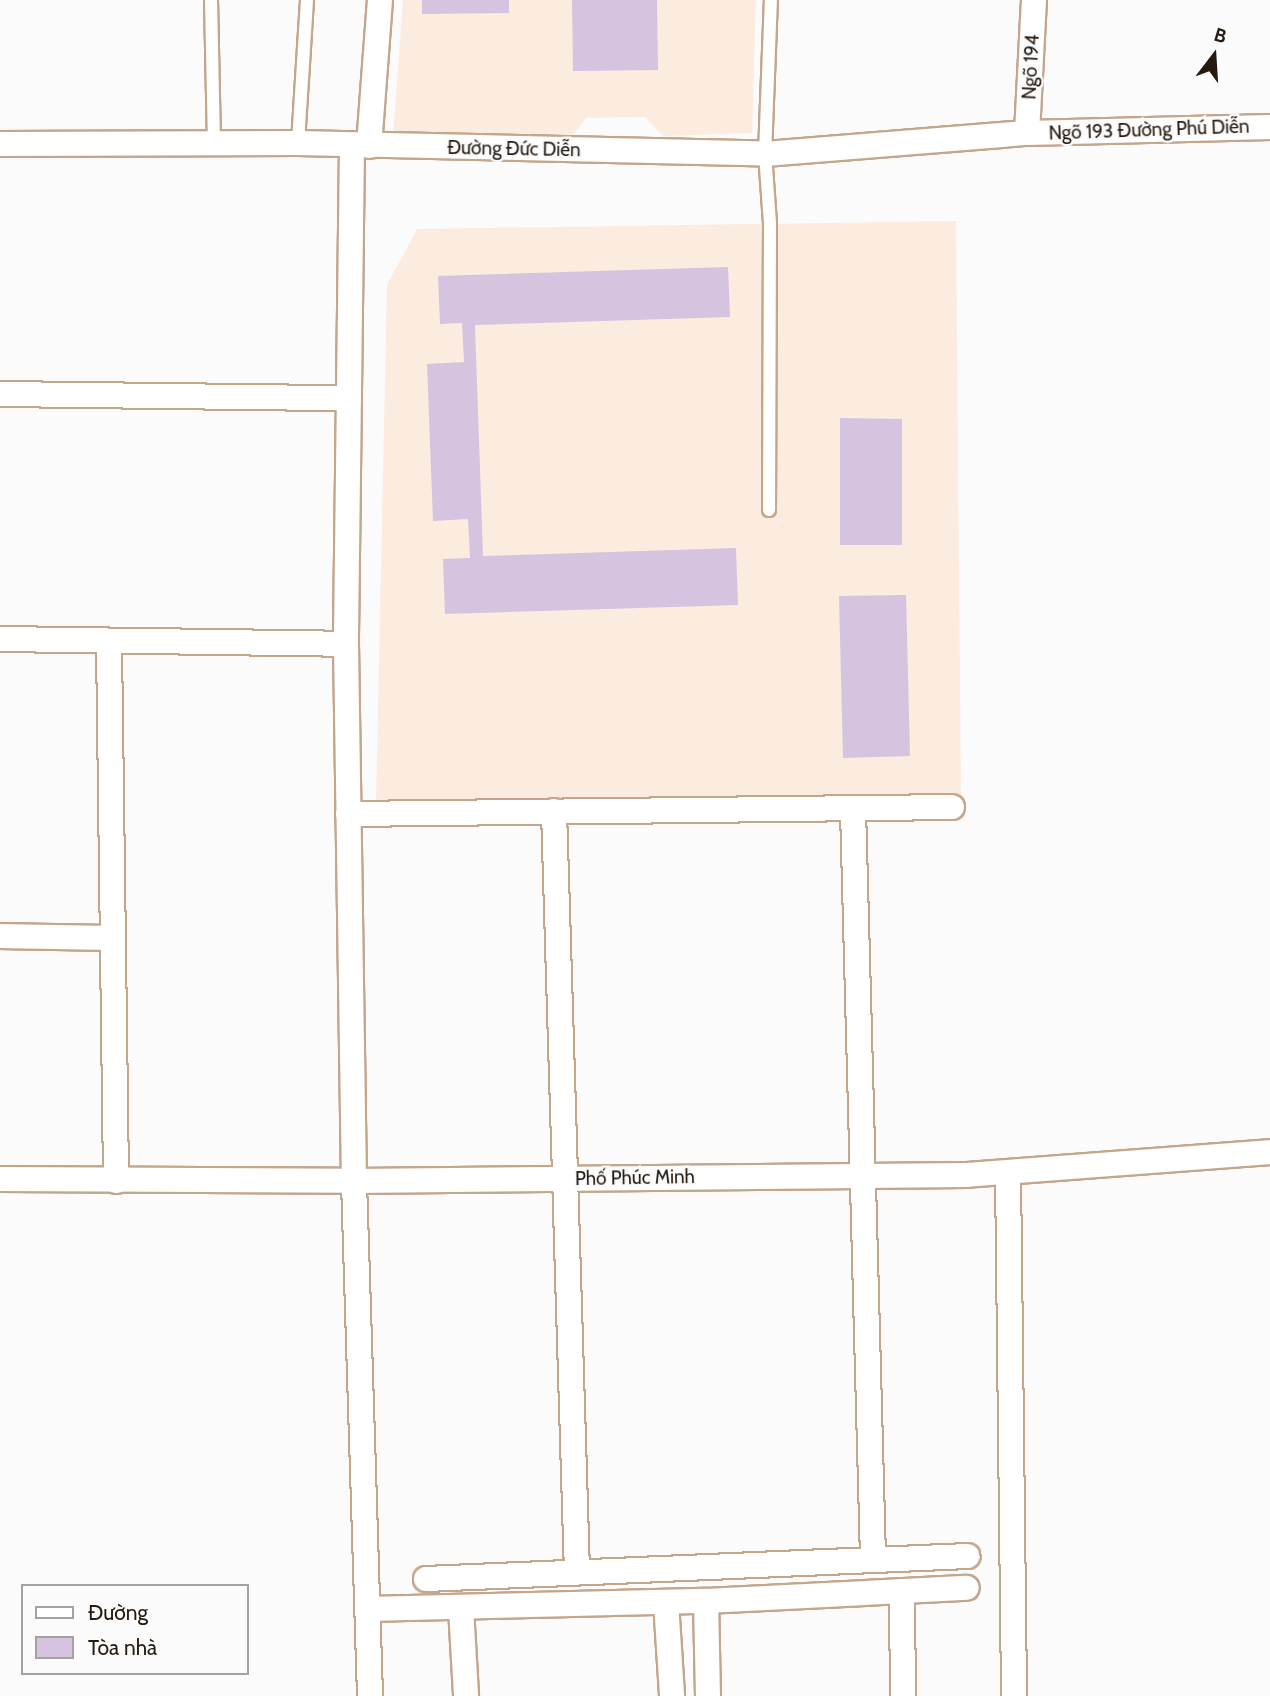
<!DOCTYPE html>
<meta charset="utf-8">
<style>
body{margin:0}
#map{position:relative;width:1270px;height:1696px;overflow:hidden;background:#fbfbfb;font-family:Cabin,sans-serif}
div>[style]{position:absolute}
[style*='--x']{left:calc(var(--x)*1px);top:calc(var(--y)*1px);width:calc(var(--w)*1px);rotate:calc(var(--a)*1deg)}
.built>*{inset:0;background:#fbecdf}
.building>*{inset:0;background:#d5c3e0}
.roads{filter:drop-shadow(2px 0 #c3a68c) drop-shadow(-2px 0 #c3a68c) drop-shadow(0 2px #c3a68c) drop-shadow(0 -2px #c3a68c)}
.lane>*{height:12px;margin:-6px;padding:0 6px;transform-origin:6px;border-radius:6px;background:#fff}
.street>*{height:24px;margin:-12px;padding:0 12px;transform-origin:12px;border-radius:12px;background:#fff}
span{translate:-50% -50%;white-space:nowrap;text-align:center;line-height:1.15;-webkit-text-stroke:5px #fbfbfb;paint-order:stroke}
.street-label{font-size:19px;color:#251a10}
.legend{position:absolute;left:21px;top:1584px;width:228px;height:91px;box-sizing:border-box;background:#fbfbfb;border:2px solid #a5a19d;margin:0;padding:9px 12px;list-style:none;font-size:21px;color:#251a10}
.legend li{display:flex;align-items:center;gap:14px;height:35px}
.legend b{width:35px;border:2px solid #a5a19d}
.north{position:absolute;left:1179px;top:21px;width:70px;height:70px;-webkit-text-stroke:5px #fbfbfb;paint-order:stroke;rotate:17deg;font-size:19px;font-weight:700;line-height:28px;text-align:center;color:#251a10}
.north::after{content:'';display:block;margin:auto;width:24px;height:32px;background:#251a10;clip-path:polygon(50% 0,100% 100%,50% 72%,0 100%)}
</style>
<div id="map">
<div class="built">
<i style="clip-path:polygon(403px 0,756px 0,752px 133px,663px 136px,645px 117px,586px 118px,572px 136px,393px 137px)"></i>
<i style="clip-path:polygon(956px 221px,961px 794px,376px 803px,387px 285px,417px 229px)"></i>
</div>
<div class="building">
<i style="clip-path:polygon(422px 0,509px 0,509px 13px,422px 14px)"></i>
<i style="clip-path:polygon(572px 0,657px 0,658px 70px,573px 71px)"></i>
<i style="clip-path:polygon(728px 267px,730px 317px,475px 325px,483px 556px,736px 548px,738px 605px,445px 614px,443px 559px,470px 558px,468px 519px,433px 521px,427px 364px,464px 362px,462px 323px,440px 324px,438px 276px)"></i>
<i style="clip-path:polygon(840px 418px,902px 419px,902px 545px,840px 545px)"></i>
<i style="clip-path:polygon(906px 595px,910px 756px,843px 758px,839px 596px)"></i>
</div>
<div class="roads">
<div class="lane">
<i style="--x:211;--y:0;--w:143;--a:88.8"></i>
<i style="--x:298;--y:143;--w:143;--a:-86.4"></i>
<i style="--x:769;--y:510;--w:287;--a:-89.8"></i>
<i style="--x:770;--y:223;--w:69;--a:-94.1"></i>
<i style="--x:765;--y:154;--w:154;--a:-87.8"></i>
</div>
<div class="street">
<i style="--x:1027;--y:133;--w:133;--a:-87"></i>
<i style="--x:0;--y:144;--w:298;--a:-0.2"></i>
<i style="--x:298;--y:143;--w:467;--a:1.3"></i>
<i style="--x:765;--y:154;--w:263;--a:-4.6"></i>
<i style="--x:1027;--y:133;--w:243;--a:-1.4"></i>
<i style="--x:352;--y:145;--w:499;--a:90.7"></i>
<i style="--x:346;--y:644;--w:537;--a:89.15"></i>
<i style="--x:354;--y:1181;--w:515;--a:88.22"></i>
<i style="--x:369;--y:146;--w:146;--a:-85.7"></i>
<i style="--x:0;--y:394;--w:349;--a:0.7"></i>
<i style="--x:0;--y:639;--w:346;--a:0.8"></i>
<i style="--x:109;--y:643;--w:538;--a:89.25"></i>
<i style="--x:853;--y:809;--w:751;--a:88.47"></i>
<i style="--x:554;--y:811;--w:760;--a:88.27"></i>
<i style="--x:348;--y:814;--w:604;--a:-0.66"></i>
<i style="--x:0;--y:936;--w:113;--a:1"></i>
<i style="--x:1008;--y:1172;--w:524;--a:89.34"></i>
<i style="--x:0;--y:1179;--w:354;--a:0.3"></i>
<i style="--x:354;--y:1181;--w:612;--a:-0.56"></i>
<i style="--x:966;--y:1175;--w:305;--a:-4.3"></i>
<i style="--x:426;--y:1579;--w:542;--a:-2.43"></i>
<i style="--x:902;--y:1591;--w:105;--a:89.5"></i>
<i style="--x:706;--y:1601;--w:95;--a:88.8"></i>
<i style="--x:666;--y:1602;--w:94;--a:86.3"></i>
<i style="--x:461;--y:1608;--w:88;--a:86.7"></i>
<i style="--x:367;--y:1609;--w:339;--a:-1.4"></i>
<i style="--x:706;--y:1601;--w:261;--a:-2.9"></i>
</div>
</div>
<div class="street-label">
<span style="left:1031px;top:67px;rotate:-87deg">Ngõ 194</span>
<span style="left:1149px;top:130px;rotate:-2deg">Ngõ 193 Đường Phú Diễn</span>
<span style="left:514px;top:149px;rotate:1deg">Đường Đức Diễn</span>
<span style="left:635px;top:1178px;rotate:-1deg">Phố Phúc Minh</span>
</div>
<ul class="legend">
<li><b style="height:9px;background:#fff"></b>Đường</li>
<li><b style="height:19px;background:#d5c3e0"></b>Tòa nhà</li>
</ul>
<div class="north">B</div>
</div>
